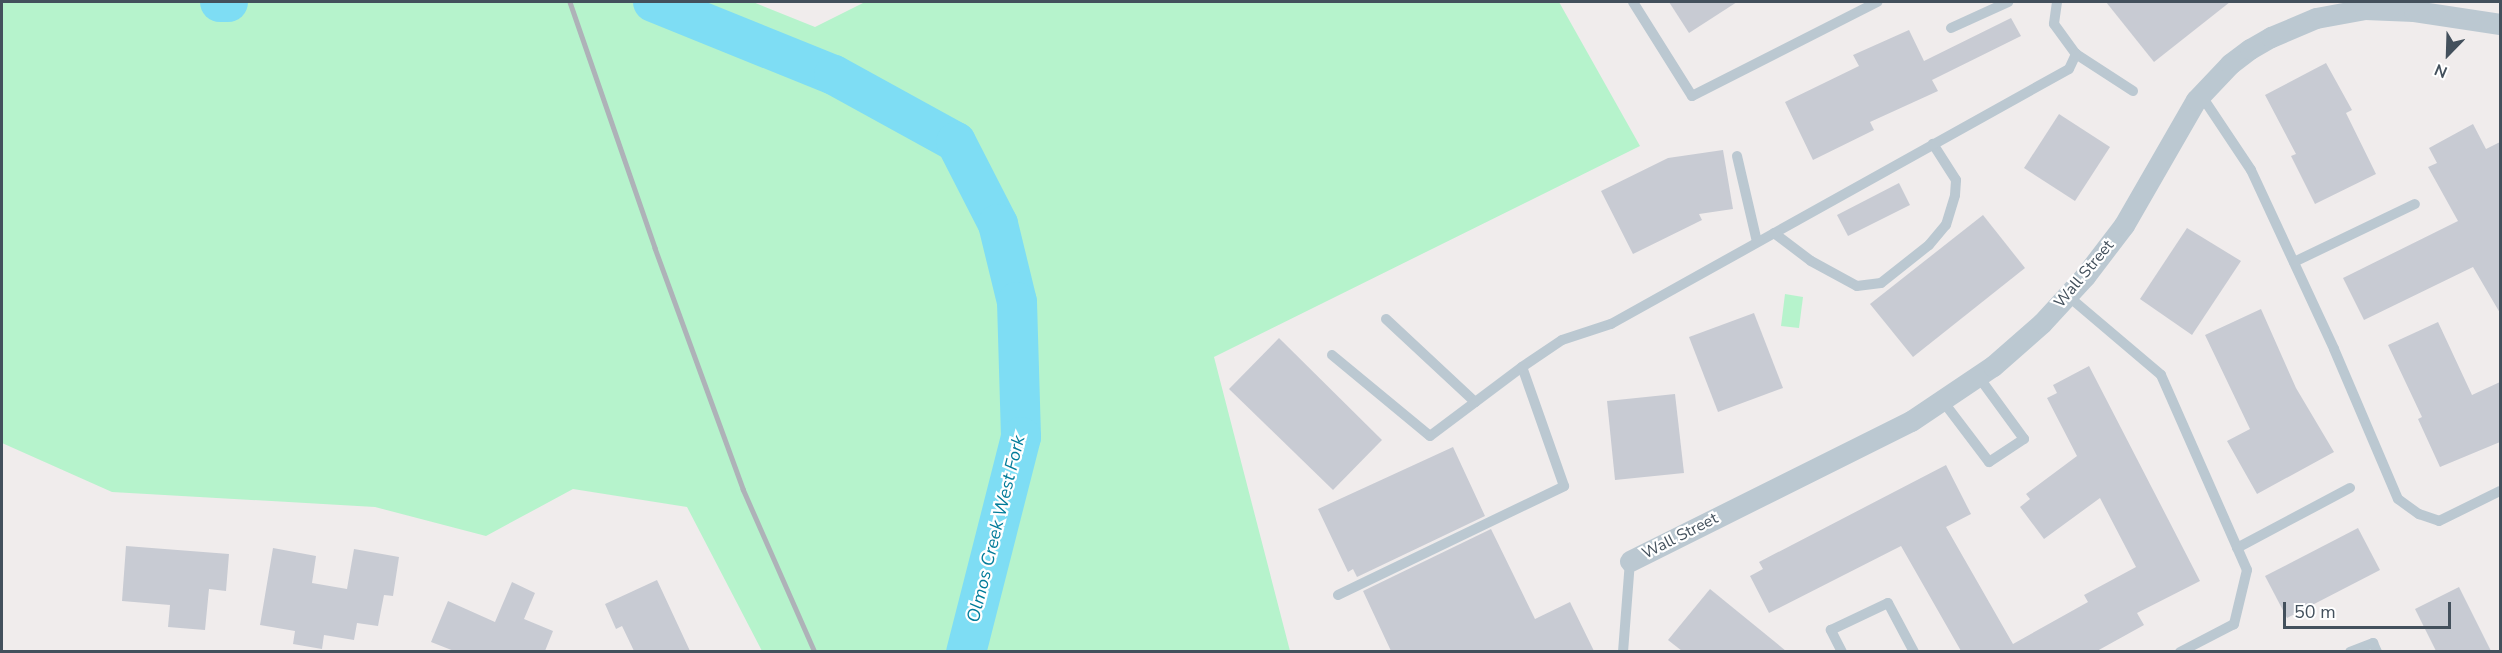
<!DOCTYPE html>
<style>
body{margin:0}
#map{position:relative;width:2502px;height:653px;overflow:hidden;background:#f0ecec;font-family:"Nunito Sans",sans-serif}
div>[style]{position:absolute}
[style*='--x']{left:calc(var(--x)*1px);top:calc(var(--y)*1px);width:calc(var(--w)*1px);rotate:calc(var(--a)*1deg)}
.green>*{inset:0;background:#b6f3cc}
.river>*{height:40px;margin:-20px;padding:0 20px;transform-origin:20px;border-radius:20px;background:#7eddf4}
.building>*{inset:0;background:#c8cbd3}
.lane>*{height:10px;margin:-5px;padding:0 5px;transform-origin:5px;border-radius:5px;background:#bbc8d1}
.street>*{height:21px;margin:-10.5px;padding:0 10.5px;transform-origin:10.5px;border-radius:10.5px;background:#bbc8d1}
.rail>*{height:4.5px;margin:-2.25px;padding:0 2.25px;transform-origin:2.25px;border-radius:2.25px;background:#aeb2b8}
span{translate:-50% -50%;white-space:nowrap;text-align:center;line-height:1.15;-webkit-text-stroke:4.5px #fff;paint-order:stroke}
.street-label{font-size:16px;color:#43505c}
.water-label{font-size:18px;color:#037c9a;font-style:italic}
.frame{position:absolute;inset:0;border:3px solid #43505c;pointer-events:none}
.north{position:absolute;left:2418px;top:24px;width:60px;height:60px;-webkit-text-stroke:4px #fff;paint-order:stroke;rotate:203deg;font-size:16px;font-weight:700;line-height:24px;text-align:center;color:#43505c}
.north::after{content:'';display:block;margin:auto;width:21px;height:27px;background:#43505c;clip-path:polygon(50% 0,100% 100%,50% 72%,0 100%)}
.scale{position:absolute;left:2283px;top:602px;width:168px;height:27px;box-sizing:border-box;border:3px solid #43505c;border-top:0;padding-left:8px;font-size:18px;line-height:21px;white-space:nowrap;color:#43505c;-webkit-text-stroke:4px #fff;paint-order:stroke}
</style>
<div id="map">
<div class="green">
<i style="clip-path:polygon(2px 2px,753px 2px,815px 27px,865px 2px,1559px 2px,1640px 146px,1214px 357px,1290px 651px,762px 651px,687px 507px,573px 489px,486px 536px,375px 507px,112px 492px,2px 443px)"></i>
<i style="clip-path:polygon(1785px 294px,1803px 297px,1799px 328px,1781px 326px)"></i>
</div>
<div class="river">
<i style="--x:220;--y:2;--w:8;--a:0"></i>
<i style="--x:653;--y:2;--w:195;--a:22"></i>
<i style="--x:834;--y:75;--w:139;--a:28.8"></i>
<i style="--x:956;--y:142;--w:92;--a:62.9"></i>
<i style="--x:998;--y:224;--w:80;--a:76.3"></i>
<i style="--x:1017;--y:302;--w:135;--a:88.3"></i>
<i style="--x:1021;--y:437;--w:222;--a:104.3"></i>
</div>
<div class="building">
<i style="clip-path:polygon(1669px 2px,1737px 2px,1689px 33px)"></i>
<i style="clip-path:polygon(2106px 2px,2230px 2px,2154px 62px)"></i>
<i style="clip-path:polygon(2011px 18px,2021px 36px,1932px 80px,1938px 91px,1870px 122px,1874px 130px,1813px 160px,1785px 102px,1859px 66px,1853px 55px,1909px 30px,1924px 61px)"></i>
<i style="clip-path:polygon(2326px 63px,2352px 110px,2346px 113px,2376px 174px,2315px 204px,2291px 156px,2296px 154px,2265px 95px)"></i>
<i style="clip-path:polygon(2059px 114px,2110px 147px,2075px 201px,2024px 168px)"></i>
<i style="clip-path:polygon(2473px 124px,2486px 149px,2500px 142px,2500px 313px,2473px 267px,2364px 320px,2343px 278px,2458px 221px,2428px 167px,2437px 163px,2429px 148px)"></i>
<i style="clip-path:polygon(1723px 150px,1733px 209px,1699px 214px,1702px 220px,1633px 254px,1601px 191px,1668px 158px)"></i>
<i style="clip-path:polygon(1899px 183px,1910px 205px,1848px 236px,1837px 215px)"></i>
<i style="clip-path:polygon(1983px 215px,2025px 268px,1913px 357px,1870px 304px)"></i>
<i style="clip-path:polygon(2187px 228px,2241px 261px,2192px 335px,2140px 299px)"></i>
<i style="clip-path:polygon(2261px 309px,2296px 388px,2334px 452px,2257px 494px,2227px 441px,2250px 429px,2205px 335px)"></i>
<i style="clip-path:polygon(1754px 313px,1783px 388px,1718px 412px,1689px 337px)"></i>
<i style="clip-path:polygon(2438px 322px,2472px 395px,2500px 382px,2500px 442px,2440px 467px,2418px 419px,2422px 417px,2388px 345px)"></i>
<i style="clip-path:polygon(1279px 338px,1382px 440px,1333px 490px,1229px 389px)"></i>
<i style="clip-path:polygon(2089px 366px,2200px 581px,2137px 613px,2144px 625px,2097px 651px,1961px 651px,1901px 546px,1769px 613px,1750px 576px,1763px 569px,1759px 562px,1946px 465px,1971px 514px,1946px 527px,2013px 644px,2088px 602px,2084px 595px,2136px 567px,2100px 498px,2044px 539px,2020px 507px,2030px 499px,2026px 494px,2077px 456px,2047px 398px,2057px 393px,2053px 385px)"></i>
<i style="clip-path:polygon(1675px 394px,1684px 473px,1615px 480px,1607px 401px)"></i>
<i style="clip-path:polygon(1453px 447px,1485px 516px,1357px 577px,1353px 569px,1348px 572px,1318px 509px)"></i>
<i style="clip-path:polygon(2358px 528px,2380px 570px,2287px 618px,2265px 576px)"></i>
<i style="clip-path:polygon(1491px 529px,1535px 619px,1570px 602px,1594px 651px,1391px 651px,1363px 591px)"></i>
<i style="clip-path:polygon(126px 546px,229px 554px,226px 591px,209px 589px,205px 630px,168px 627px,170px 605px,122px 601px)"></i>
<i style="clip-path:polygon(273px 548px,316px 556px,312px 583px,347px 589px,354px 549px,399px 557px,393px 596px,384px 595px,378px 626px,357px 623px,354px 640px,324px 635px,322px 649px,293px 644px,295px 631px,260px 625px)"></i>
<i style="clip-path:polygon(657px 580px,690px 651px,634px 651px,622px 626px,616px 629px,605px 604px)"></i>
<i style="clip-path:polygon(512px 582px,535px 593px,524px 619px,553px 631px,545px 651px,454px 651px,431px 642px,448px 601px,495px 622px)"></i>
<i style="clip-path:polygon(2459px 587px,2491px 651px,2436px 651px,2415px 609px)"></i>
<i style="clip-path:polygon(1710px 589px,1786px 651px,1682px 651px,1668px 640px)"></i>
</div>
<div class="lane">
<i style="--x:1633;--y:2;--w:111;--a:57.9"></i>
<i style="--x:1692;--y:96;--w:208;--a:-26.9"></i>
<i style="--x:2057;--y:2;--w:22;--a:98"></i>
<i style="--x:2054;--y:24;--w:37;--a:54"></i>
<i style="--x:2076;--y:54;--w:68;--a:33"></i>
<i style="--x:1951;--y:28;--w:63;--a:-24.5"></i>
<i style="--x:2201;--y:95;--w:90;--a:56.3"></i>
<i style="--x:2251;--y:170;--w:197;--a:65.1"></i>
<i style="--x:2334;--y:349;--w:163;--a:66.9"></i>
<i style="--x:2398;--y:499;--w:26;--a:36"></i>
<i style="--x:2419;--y:514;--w:21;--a:19"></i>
<i style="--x:2439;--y:521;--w:68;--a:-26.2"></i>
<i style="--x:1737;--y:156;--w:88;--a:76.9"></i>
<i style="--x:1774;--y:233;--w:46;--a:37.1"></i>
<i style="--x:1811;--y:261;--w:52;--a:28.5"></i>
<i style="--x:1857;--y:286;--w:24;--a:-7"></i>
<i style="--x:1881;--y:283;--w:61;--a:-38.4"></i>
<i style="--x:1929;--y:245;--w:26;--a:-50"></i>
<i style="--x:1946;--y:225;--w:31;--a:-73"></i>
<i style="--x:1955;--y:195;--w:15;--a:-86"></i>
<i style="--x:1956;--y:180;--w:43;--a:-122.6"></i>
<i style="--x:2294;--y:262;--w:134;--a:-25.6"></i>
<i style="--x:2068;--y:296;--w:122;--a:40.3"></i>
<i style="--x:2161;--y:375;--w:213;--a:66.2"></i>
<i style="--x:2247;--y:570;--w:56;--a:103.5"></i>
<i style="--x:2234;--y:624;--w:61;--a:152.6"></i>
<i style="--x:1386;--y:319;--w:122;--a:43"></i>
<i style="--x:1332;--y:355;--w:127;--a:39.6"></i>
<i style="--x:1430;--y:436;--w:115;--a:-36.9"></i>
<i style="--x:1942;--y:400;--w:78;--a:52.8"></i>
<i style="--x:1989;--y:462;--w:42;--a:-33.3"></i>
<i style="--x:2024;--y:439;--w:78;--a:-126.1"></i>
<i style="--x:2237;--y:548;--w:128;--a:-28"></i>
<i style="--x:1338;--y:595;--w:251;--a:-25.7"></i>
<i style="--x:1564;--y:486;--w:126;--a:-109.4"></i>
<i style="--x:1522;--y:367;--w:48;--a:-34"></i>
<i style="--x:1562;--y:340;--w:52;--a:-18.1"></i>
<i style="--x:1611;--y:324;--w:524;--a:-29.11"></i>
<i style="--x:2069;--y:69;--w:17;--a:-65"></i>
<i style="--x:1623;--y:652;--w:91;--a:-85.6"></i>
<i style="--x:1842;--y:652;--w:25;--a:-117"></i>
<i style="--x:1831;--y:630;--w:63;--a:-25.3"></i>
<i style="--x:1888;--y:603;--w:55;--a:62"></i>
<i style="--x:2350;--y:652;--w:25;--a:-21"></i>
<i style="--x:2373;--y:643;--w:10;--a:66"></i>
</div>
<div class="street">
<i style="--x:1630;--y:561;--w:314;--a:-26.5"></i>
<i style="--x:1911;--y:421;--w:99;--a:-33.9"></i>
<i style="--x:1993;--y:366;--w:65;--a:-41.3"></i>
<i style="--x:2042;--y:323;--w:64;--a:-47.5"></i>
<i style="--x:2085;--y:276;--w:64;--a:-52.6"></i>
<i style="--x:2124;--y:225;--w:144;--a:-60.1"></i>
<i style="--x:2196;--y:100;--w:50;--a:-46.6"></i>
<i style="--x:2230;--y:64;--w:25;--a:-37"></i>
<i style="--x:2250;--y:49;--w:24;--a:-30"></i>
<i style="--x:2271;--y:37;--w:49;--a:-22.9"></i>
<i style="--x:2316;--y:18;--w:50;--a:-10.4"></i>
<i style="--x:2365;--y:9;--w:49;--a:2.3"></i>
<i style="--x:2414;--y:11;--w:87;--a:8.6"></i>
</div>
<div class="rail">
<i style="--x:570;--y:2;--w:260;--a:70.9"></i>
<i style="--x:655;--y:248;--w:257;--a:69.9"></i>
<i style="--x:743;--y:489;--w:178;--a:66.2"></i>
</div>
<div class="street-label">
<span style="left:2084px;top:274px;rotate:-50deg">Wall Street</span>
<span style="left:1680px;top:536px;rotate:-27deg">Wall Street</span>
</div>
<div class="water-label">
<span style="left:996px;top:529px;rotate:-76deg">Olmos Creek West Fork</span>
</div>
<div class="frame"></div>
<div class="north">N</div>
<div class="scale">50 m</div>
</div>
